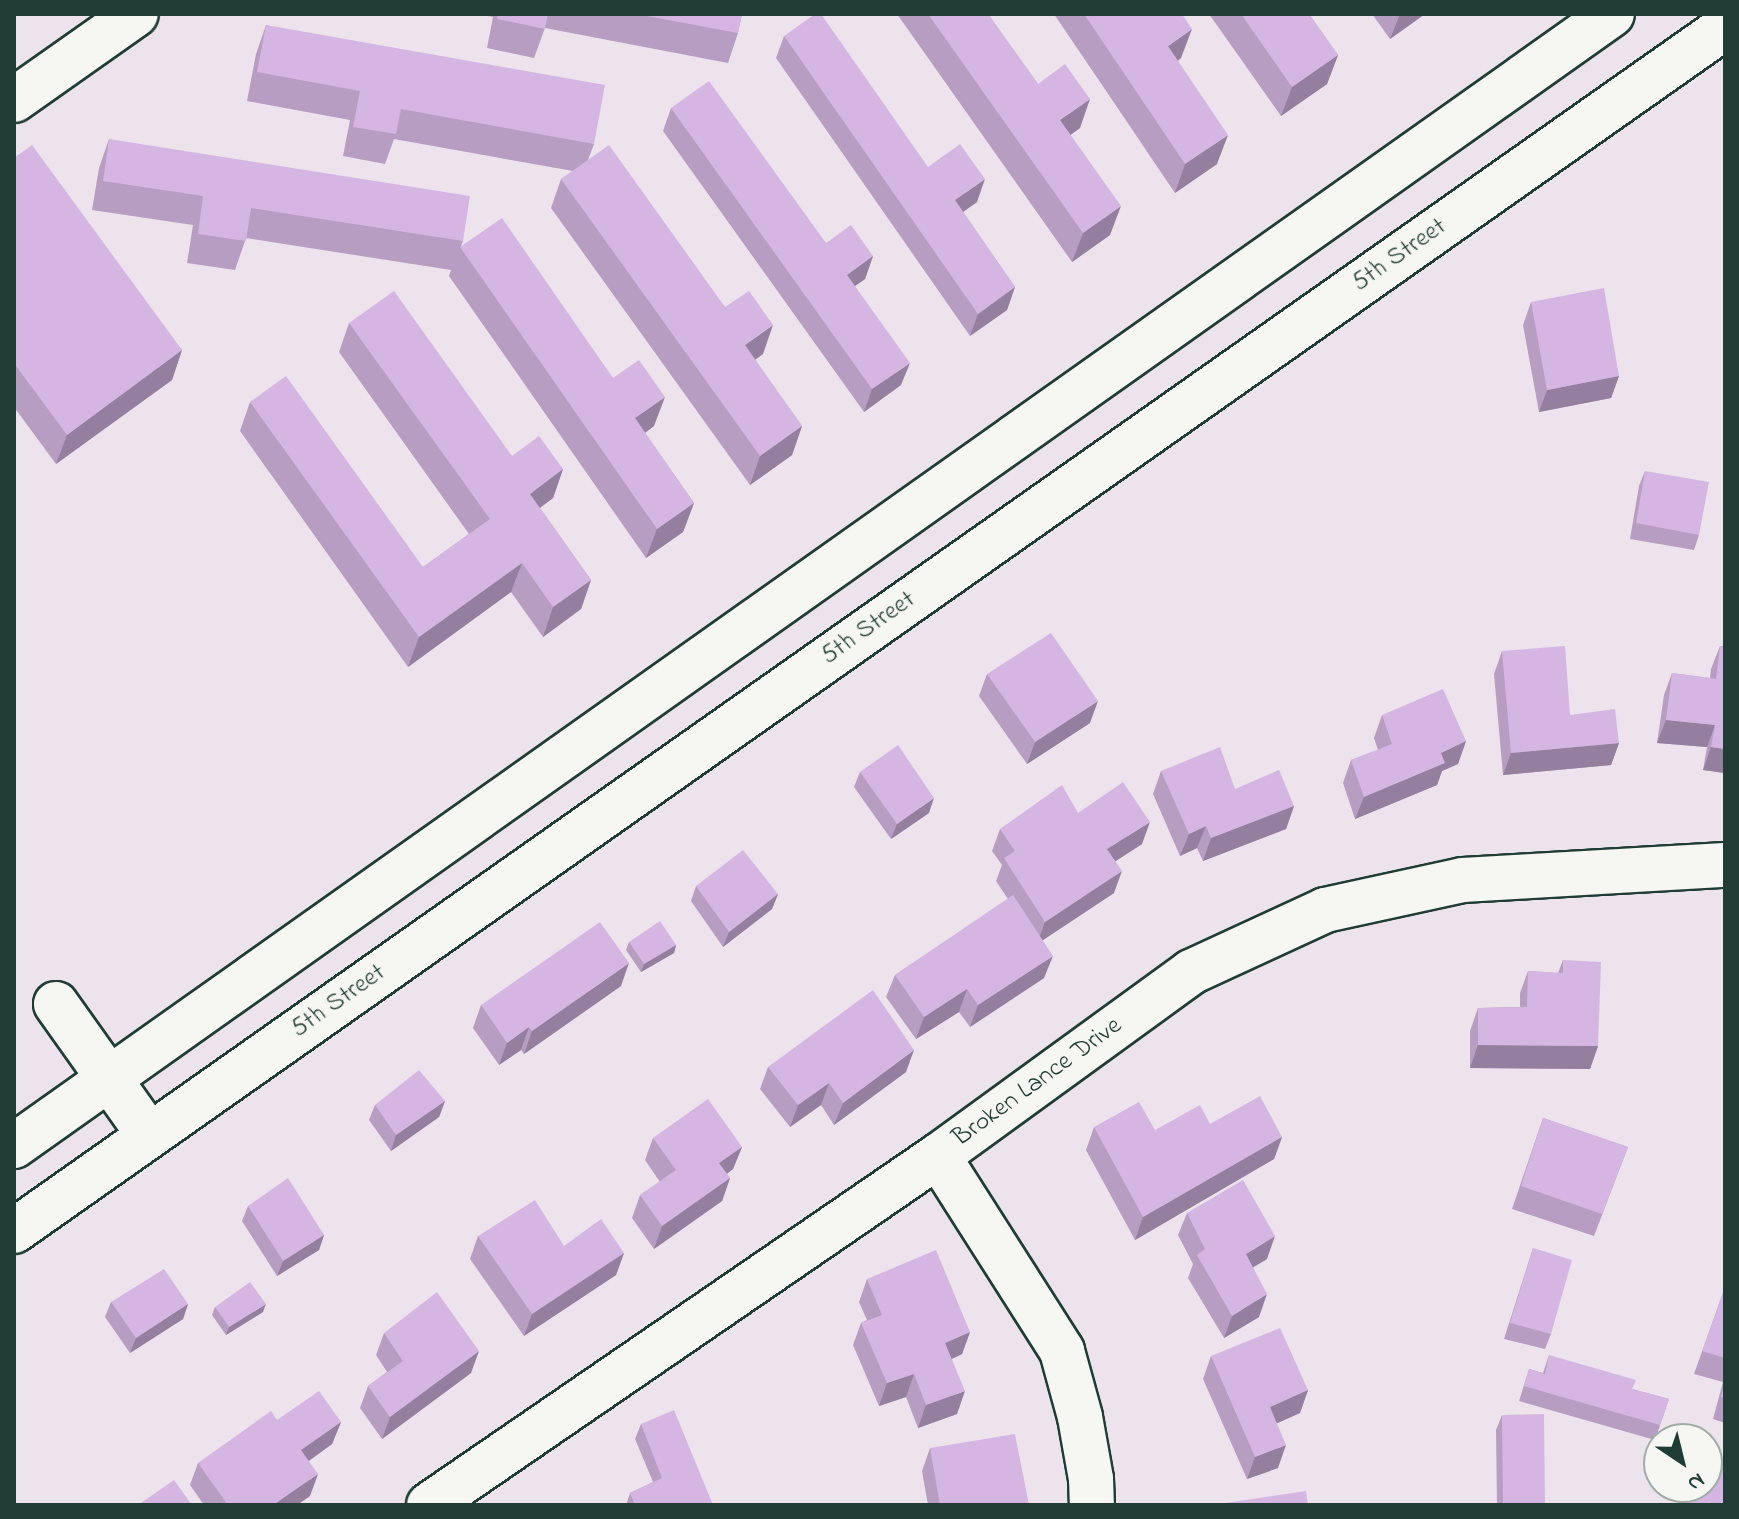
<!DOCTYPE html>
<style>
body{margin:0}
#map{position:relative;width:1739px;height:1519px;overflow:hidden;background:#ece3ed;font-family:"Indie Flower",sans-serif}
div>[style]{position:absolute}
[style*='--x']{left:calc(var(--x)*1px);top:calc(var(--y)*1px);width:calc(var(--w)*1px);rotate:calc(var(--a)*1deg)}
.roads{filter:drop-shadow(2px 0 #1f3d34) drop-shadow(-2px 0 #1f3d34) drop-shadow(0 2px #1f3d34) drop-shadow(0 -2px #1f3d34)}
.minor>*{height:44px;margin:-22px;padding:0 22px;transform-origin:22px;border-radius:22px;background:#f6f6f2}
.wall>*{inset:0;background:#b79dc2}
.shaded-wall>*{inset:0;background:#957f9e}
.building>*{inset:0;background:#d5b6e2}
span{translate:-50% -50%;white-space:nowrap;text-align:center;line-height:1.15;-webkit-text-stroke:7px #f6f6f2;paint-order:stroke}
.street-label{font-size:26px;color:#1f3d34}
.frame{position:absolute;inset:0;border:16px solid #1f3d34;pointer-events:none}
.north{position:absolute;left:1643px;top:1423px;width:80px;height:80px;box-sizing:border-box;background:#f6f6f2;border:2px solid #a0aca6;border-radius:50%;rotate:145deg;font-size:22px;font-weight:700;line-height:32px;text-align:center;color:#1f3d34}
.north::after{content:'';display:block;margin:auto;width:28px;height:36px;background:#1f3d34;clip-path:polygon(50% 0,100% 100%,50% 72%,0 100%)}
</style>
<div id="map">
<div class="roads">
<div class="minor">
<i style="--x:14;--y:100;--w:149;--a:-35.2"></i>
<i style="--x:56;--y:1004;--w:161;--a:54.6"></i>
<i style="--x:14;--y:1146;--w:1958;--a:-35.31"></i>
<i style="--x:938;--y:1156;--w:231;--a:57.5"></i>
<i style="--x:1062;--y:1351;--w:68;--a:74.7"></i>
<i style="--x:1080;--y:1417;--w:63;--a:79.9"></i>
<i style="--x:1091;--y:1479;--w:26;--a:88"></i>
<i style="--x:14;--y:1231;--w:2092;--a:-35.13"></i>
<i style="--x:429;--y:1505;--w:617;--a:-34.44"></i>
<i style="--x:938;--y:1156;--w:313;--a:-36"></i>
<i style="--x:1191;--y:972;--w:148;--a:-24.8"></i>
<i style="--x:1325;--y:910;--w:141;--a:-12.3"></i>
<i style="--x:1463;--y:880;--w:262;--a:-3.3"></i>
</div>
</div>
<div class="wall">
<i style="clip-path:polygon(478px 14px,742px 14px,738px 33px,728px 63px,545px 28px,534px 58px,487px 48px,493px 17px)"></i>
<i style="clip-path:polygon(897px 14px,988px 14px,1038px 84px,1080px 128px,1070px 135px,1110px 235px,1072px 262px)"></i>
<i style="clip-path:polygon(1054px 14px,1140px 14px,1181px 58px,1178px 61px,1217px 164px,1175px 193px)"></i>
<i style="clip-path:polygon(1209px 14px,1309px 14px,1338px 55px,1327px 84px,1281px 116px)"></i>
<i style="clip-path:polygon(1372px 14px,1425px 14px,1390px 39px)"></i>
<i style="clip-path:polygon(266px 25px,594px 144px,588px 160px,725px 307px,763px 354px,755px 360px,802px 426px,792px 455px,750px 485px,551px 208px,561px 179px,573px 171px,394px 139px,385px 164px,343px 156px,350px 120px,247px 101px,256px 54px)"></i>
<i style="clip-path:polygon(784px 36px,928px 167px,977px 202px,963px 212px,1015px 287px,1007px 310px,970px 336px,776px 58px)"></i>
<i style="clip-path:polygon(671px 108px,826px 243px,873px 256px,865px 279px,855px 286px,901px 385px,864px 412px,663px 131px)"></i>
<i style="clip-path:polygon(109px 139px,463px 241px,461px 246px,613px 378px,654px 426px,645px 433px,694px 503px,683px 532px,646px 558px,449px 276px,451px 270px,246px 238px,235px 270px,187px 263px,193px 225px,92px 210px,99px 168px)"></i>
<i style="clip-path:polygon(14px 158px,182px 350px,172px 380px,56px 464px,14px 407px)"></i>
<i style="clip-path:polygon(1531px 302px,1619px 376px,1611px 398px,1539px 412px,1523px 325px)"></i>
<i style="clip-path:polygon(349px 323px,512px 456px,563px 469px,553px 498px,540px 508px,591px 580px,581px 609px,543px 637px,511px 592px,408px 667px,240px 431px,250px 402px,423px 567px,469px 534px,339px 352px)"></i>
<i style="clip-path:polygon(1645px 471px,1699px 535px,1694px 550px,1630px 539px,1639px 486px)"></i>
<i style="clip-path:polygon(1720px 646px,1725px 647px,1725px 773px,1703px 770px,1707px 747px,1657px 743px,1664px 695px,1672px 673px,1710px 678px,1711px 669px)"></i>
<i style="clip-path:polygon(1502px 651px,1570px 715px,1619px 743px,1611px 765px,1503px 775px,1494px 674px)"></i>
<i style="clip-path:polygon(987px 674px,1090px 723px,1027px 764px,979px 696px)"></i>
<i style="clip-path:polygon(1382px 715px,1466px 741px,1458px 764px,1442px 771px,1437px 785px,1355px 819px,1343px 783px,1351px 760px,1378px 750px,1374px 738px)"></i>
<i style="clip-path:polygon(1161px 771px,1235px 789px,1294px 806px,1286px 829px,1203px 861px,1197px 848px,1180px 856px,1153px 794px)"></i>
<i style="clip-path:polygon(860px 772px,929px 813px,891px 839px,854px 787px)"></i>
<i style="clip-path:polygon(1078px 813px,1142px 844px,1115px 861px,1114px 893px,1043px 940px,1044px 978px,970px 1027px,959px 1012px,916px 1039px,886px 997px,895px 975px,1008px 899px,996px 881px,1002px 865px,992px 851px,1000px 829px)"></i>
<i style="clip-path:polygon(696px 886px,778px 894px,772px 909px,723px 947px,691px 901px)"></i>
<i style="clip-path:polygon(629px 942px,676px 945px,674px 953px,641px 972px,626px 950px)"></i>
<i style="clip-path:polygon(1563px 960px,1598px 1046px,1590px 1069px,1470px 1068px,1470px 1031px,1478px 1008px,1520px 1007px,1520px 993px,1528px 971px,1558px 973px)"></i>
<i style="clip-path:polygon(621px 986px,524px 1054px,521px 1050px,499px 1065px,473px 1028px,481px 1005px)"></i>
<i style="clip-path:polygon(768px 1067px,906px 1072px,834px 1125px,821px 1105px,790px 1127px,760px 1089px)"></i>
<i style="clip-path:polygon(445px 1101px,439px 1117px,391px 1151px,369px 1120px,375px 1105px)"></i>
<i style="clip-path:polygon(1543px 1118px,1628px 1147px,1594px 1236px,1512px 1209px)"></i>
<i style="clip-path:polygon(1210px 1124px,1282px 1137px,1274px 1159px,1135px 1240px,1086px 1150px,1094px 1127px,1155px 1130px)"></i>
<i style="clip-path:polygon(653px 1138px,742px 1147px,733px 1169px,727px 1174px,730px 1178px,722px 1201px,654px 1249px,632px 1218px,640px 1195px,660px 1182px,645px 1160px)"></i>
<i style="clip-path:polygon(248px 1206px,324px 1235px,319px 1250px,277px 1276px,242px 1221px)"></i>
<i style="clip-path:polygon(1187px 1213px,1267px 1259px,1253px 1267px,1259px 1317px,1224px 1338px,1188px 1278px,1193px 1264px,1178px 1235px)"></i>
<i style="clip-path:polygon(478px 1236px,564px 1246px,624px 1253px,616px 1275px,524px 1336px,470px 1259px)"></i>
<i style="clip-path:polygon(1533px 1248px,1551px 1334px,1545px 1349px,1504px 1339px)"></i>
<i style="clip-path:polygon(867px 1279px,970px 1332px,962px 1354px,952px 1359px,957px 1414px,918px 1428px,906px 1397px,879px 1406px,853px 1345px,861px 1323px,867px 1320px,859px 1302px)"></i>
<i style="clip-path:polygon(1725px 1287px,1725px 1423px,1713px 1419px,1723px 1382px,1694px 1374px)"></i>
<i style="clip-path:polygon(111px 1302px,188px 1304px,183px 1319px,130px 1353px,105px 1317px)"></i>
<i style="clip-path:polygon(215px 1307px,263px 1312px,226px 1335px,212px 1315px)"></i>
<i style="clip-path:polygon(384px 1333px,471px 1373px,382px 1439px,360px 1408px,368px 1386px,387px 1372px,376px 1355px)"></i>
<i style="clip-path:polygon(1549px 1355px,1632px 1389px,1669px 1399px,1655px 1440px,1519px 1401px,1529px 1369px,1543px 1373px)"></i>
<i style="clip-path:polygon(1211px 1356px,1308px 1390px,1300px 1413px,1277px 1423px,1278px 1468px,1247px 1479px,1203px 1379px)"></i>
<i style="clip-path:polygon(1502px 1415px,1545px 1505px,1497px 1505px,1496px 1430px)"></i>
<i style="clip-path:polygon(277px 1420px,341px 1422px,332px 1444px,309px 1461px,310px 1496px,297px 1505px,204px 1505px,190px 1485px,198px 1463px)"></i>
<i style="clip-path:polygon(641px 1424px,713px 1505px,626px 1505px,630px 1493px,653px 1482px,635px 1439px)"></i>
<i style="clip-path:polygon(930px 1448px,1029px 1505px,928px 1505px,922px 1471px)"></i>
<i style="clip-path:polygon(1688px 1487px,1707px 1487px,1725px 1505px,1683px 1505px)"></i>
</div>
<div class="shaded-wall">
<i style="clip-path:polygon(1400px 14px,1425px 14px,1390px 39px)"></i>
<i style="clip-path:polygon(1192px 29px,1181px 58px,1157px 75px,1168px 46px)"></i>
<i style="clip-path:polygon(1338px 55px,1327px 84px,1281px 116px,1292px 87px)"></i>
<i style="clip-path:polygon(1090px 99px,1080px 128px,1050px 150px,1060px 120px)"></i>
<i style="clip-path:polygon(1228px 135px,1217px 164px,1175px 193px,1185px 164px)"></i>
<i style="clip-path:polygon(985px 179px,977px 202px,947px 223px,955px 200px)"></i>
<i style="clip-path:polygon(1121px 206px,1110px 235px,1072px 262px,1083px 233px)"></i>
<i style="clip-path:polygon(873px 256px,865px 279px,839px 297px,847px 275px)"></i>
<i style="clip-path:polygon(1015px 287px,1007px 310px,970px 336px,978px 314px)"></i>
<i style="clip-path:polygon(773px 325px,763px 354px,734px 374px,745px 345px)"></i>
<i style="clip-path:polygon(182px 350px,172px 380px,56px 464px,67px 435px)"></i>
<i style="clip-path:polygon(910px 363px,901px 385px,864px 412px,872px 389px)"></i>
<i style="clip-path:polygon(1619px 376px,1611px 398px,1539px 412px,1547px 390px)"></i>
<i style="clip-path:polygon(665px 397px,654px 426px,624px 448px,635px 418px)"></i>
<i style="clip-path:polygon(802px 426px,792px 455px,750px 485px,760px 456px)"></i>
<i style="clip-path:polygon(563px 469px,553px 498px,519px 523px,530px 494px)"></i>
<i style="clip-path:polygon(694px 503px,683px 532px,646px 558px,657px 529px)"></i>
<i style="clip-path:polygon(522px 563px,511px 592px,408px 667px,419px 637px)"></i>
<i style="clip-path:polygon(591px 580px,581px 609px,543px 637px,553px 607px)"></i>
<i style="clip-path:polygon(1098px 701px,1090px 723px,1027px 764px,1035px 742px)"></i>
<i style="clip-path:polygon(1666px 720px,1715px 725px,1707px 747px,1657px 743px)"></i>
<i style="clip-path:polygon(1466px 741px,1458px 764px,1442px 771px,1437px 785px,1355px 819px,1364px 797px,1441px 753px)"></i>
<i style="clip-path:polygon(1619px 743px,1611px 765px,1503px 775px,1511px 753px)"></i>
<i style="clip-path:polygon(1711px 747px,1725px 749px,1725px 773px,1703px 770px)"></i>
<i style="clip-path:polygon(934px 798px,929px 813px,891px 839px,897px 824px)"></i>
<i style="clip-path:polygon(1294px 806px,1286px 829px,1203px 861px,1211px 838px)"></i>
<i style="clip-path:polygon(1150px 822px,1142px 844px,1099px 872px,1107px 849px)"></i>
<i style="clip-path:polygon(1206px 826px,1197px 848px,1180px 856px,1189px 834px)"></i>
<i style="clip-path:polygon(1122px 871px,1114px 893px,1037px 944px,1045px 922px)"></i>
<i style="clip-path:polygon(778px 894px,772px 909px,723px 947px,729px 932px)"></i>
<i style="clip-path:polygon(676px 945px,674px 953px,641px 972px,644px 964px)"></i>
<i style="clip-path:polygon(1053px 956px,1044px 978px,970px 1027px,978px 1005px)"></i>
<i style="clip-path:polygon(629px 963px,621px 986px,524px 1054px,532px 1031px)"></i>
<i style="clip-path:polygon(967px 989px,959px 1012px,916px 1039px,924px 1017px)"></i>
<i style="clip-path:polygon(529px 1027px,521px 1050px,499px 1065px,507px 1043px)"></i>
<i style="clip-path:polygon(1478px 1045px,1598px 1046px,1590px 1069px,1470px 1068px)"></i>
<i style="clip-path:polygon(914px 1050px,906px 1072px,834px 1125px,843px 1103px)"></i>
<i style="clip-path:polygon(829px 1083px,821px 1105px,790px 1127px,798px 1105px)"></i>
<i style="clip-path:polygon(445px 1101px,439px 1117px,391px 1151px,396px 1135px)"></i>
<i style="clip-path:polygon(1282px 1137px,1274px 1159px,1135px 1240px,1143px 1217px)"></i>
<i style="clip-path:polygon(742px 1147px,733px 1169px,711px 1185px,719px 1163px)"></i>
<i style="clip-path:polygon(730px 1178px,722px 1201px,654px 1249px,662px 1226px)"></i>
<i style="clip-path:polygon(324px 1235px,319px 1250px,277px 1276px,283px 1261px)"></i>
<i style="clip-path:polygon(1275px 1236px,1267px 1259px,1237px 1277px,1246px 1254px)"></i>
<i style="clip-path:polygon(624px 1253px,616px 1275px,524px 1336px,532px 1314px)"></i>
<i style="clip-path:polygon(1267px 1294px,1259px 1317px,1224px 1338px,1232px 1316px)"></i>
<i style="clip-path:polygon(188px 1304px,183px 1319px,130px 1353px,136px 1338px)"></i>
<i style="clip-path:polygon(266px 1304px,263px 1312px,226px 1335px,229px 1327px)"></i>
<i style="clip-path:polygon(970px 1332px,962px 1354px,936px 1366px,945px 1343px)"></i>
<i style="clip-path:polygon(479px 1351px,471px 1373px,382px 1439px,390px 1417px)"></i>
<i style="clip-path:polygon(914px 1374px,906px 1397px,879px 1406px,887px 1383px)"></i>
<i style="clip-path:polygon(1308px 1390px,1300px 1413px,1262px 1430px,1270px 1407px)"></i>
<i style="clip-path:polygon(965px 1391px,957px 1414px,918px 1428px,926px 1405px)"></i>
<i style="clip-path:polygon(341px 1422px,332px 1444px,293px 1472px,301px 1450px)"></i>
<i style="clip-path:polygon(1286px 1445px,1278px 1468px,1247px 1479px,1255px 1457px)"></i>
<i style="clip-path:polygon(318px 1474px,310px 1496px,297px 1505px,273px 1505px)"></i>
</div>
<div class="building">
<i style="clip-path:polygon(498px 14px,548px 14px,545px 29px,497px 19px)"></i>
<i style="clip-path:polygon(636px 14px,742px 14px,738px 33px)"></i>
<i style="clip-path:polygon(815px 14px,821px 14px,928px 167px,960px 144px,985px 179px,955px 200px,1015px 287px,978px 314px,784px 36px)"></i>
<i style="clip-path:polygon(928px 14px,988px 14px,1038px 84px,1065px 64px,1090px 99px,1060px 120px,1121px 206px,1083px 233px)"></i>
<i style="clip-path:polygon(1084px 14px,1182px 14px,1192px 29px,1168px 46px,1228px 135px,1185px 164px)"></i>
<i style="clip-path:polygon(1241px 14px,1309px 14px,1338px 55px,1292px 87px)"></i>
<i style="clip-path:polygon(266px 25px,605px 85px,594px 144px,401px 109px,396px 134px,353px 127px,360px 91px,257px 72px)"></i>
<i style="clip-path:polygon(709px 81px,826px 243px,851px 225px,873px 256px,847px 275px,910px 363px,872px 389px,671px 108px)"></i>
<i style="clip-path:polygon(109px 139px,470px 196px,463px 241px,251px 208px,246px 241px,198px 234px,203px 196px,103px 181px)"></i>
<i style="clip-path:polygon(32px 145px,182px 350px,67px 435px,14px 363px,14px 158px)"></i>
<i style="clip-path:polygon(609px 145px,725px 307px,749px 291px,773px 325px,745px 345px,802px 426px,760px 456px,561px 179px)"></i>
<i style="clip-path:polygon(502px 218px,613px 378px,639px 360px,665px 397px,635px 418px,694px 503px,657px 529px,460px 247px)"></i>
<i style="clip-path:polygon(1604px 288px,1619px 376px,1547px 390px,1531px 302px)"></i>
<i style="clip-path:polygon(394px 291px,512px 456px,539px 436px,563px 469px,530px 494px,591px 580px,553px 607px,522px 563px,419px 637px,250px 402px,286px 376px,423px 567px,490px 519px,349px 323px)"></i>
<i style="clip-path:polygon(1645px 471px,1709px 482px,1699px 535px,1636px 523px)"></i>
<i style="clip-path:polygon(1051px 633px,1098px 701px,1035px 742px,987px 674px)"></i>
<i style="clip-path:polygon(1565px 646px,1570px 715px,1615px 709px,1619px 743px,1511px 753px,1502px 651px)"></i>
<i style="clip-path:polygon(1720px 646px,1725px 647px,1725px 749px,1711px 747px,1715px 725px,1666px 720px,1672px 673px,1716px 679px)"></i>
<i style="clip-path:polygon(1443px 689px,1466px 741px,1441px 753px,1445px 763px,1364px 797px,1351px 760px,1392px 744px,1382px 715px)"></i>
<i style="clip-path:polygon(898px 745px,934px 798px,897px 824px,860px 772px)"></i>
<i style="clip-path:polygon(1220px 747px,1235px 789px,1279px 770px,1294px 806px,1211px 838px,1206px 826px,1189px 834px,1161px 771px)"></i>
<i style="clip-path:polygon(1123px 782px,1150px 822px,1107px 849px,1122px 871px,1045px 922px,1004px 858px,1015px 851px,1000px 829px,1062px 785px,1078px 813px)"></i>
<i style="clip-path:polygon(743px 850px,778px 894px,729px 932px,696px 886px)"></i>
<i style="clip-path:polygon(1013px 895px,1053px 956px,978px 1005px,967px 989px,924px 1017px,895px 975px)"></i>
<i style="clip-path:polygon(660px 921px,676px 945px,644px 964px,629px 942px)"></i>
<i style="clip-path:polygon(600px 922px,629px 963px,532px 1031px,529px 1027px,507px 1043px,481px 1005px)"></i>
<i style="clip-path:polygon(1563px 960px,1601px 962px,1598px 1046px,1478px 1045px,1478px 1008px,1527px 1007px,1528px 971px,1563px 973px)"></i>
<i style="clip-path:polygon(873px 990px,914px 1050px,843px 1103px,829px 1083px,798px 1105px,768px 1067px)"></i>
<i style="clip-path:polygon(419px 1070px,445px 1101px,396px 1135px,375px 1105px)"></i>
<i style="clip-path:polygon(1260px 1096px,1282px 1137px,1143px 1217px,1094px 1127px,1139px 1102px,1155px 1130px,1200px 1105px,1210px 1124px)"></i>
<i style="clip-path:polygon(708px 1099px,742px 1147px,719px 1163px,730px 1178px,662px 1226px,640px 1195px,676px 1170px,653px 1138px)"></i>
<i style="clip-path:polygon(1543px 1118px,1628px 1147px,1602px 1214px,1521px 1186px)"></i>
<i style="clip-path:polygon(288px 1178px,324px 1235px,283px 1261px,248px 1206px)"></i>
<i style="clip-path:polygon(1243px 1180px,1275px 1236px,1246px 1254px,1267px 1294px,1232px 1316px,1197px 1255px,1205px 1249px,1187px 1213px)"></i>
<i style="clip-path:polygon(535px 1200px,564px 1246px,601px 1219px,624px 1253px,532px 1314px,478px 1236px)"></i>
<i style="clip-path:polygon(1533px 1248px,1572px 1260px,1551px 1334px,1510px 1323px)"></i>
<i style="clip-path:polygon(936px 1250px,970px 1332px,945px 1343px,965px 1391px,926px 1405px,914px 1374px,887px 1383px,861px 1323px,882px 1315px,867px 1279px)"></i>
<i style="clip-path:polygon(164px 1269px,188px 1304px,136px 1338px,111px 1302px)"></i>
<i style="clip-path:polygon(250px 1282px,266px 1304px,229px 1327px,215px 1307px)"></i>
<i style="clip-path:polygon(1725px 1287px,1725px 1358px,1702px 1351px)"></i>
<i style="clip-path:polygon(437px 1292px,479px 1351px,390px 1417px,368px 1386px,403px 1361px,384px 1333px)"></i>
<i style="clip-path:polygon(1280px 1328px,1308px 1390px,1270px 1407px,1286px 1445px,1255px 1457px,1211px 1356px)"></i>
<i style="clip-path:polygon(1549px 1355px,1636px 1380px,1632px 1389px,1669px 1399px,1660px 1425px,1524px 1386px,1529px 1369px,1545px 1374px)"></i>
<i style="clip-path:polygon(1725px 1382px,1725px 1398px,1721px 1397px)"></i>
<i style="clip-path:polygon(319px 1391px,341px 1422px,301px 1450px,318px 1474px,273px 1505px,228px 1505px,198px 1463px,271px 1411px,277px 1420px)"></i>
<i style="clip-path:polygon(674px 1410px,713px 1505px,635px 1505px,630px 1493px,662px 1478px,641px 1424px)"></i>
<i style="clip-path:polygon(1544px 1414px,1545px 1505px,1503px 1505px,1502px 1415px)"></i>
<i style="clip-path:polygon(1015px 1434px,1029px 1505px,940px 1505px,930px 1448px)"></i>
<i style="clip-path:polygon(1707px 1453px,1725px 1458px,1725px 1505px,1686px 1505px,1691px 1487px,1707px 1487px)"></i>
<i style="clip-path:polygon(174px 1480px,192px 1505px,138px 1505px)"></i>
<i style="clip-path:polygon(1306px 1491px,1308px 1505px,1212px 1505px)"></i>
</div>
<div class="street-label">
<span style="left:1400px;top:256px;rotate:-35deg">5th Street</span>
<span style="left:869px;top:629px;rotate:-35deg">5th Street</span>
<span style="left:339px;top:1002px;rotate:-35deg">5th Street</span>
<span style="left:1038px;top:1083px;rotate:-36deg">Broken Lance Drive</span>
</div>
<div class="frame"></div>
<div class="north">N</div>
</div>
